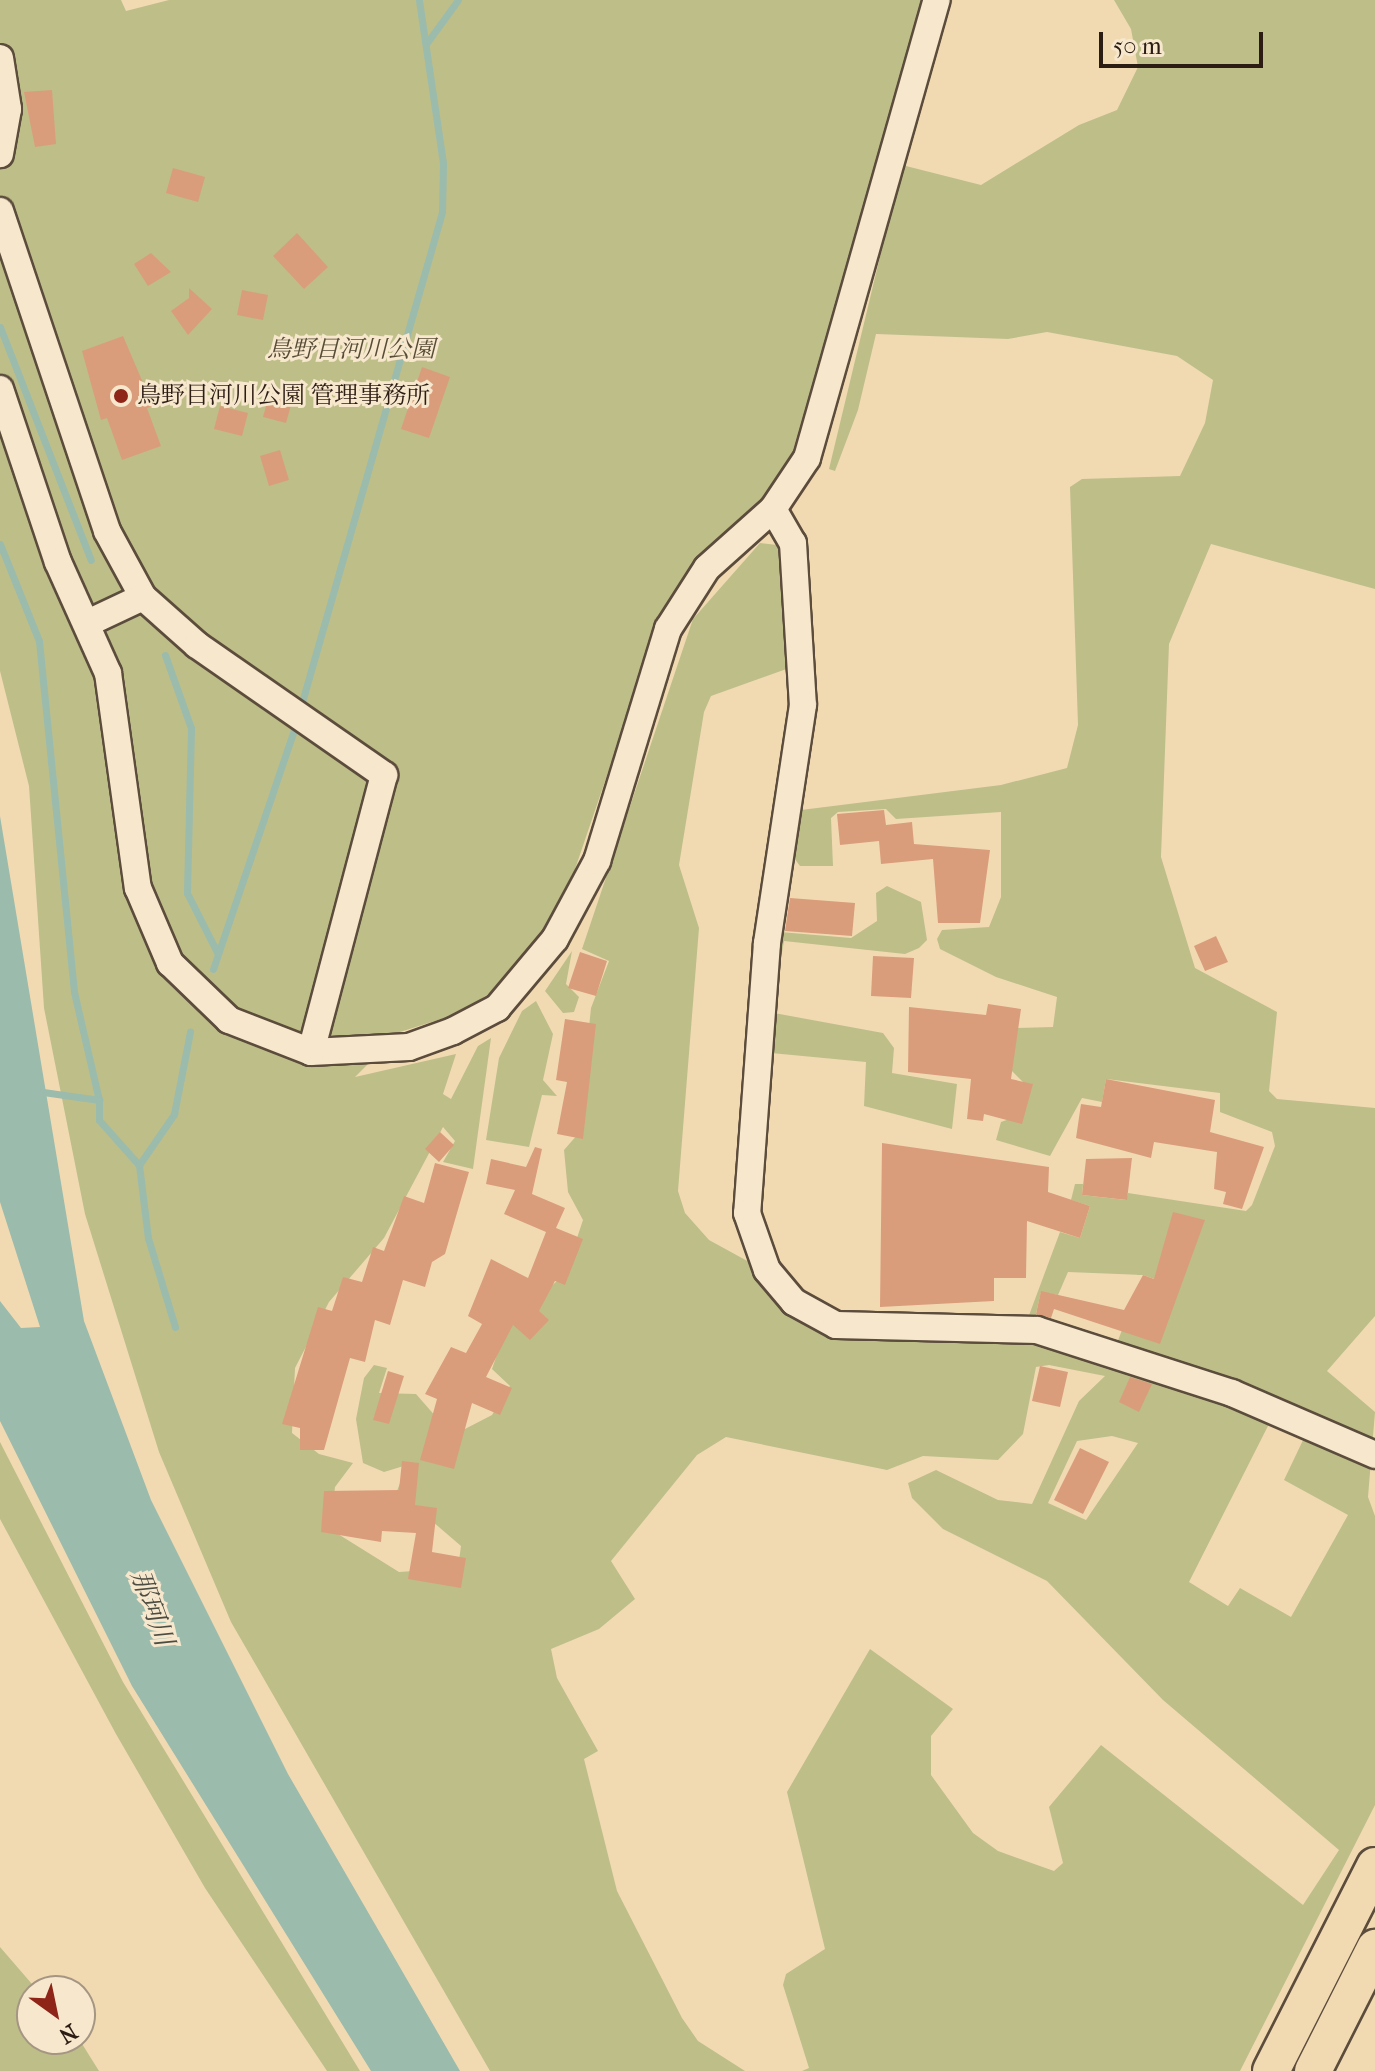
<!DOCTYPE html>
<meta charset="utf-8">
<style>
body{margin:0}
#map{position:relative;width:1375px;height:2071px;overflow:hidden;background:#f1dab2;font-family:"IM FELL French Canon","Noto Serif JP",serif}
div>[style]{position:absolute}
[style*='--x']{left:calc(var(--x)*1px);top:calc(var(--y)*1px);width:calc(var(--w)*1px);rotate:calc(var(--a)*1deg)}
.green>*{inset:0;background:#bebe89}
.water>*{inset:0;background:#9bbbad}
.stream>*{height:7px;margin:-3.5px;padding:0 3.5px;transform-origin:3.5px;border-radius:3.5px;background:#9bbbad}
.building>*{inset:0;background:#da9d7b}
.roads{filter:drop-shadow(2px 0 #5c4c3c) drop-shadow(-2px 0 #5c4c3c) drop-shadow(0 2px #5c4c3c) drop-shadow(0 -2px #5c4c3c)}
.minor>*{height:26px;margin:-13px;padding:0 13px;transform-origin:13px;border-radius:13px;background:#f6e7cd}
.highway>*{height:36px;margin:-18px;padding:0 18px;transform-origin:18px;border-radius:18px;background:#f1dab2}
.dots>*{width:22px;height:22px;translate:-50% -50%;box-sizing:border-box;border:4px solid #f6e7cd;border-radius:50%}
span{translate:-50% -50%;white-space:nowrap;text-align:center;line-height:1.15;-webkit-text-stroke:6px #f6e7cd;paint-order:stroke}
.park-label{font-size:24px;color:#574d37;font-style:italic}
.poi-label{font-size:24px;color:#2b1c14}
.left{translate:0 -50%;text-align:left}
.water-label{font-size:26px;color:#4d4c42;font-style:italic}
.north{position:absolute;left:16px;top:1975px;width:80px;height:80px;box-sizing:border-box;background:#f6e7cd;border:2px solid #a59683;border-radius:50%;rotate:147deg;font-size:22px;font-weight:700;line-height:32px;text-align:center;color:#2b1c14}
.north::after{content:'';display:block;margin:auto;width:28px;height:36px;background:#8f2418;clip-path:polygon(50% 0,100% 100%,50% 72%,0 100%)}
.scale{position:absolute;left:1099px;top:32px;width:164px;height:36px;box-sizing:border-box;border:4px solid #2b1c14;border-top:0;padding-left:10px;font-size:24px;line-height:28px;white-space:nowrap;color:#2b1c14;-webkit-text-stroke:6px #f6e7cd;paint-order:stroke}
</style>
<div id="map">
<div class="green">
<i style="clip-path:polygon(evenodd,0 0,121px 0,126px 11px,169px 0,930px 0,814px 413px,783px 484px,659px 623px,574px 872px,541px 936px,506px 982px,460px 1013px,400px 1032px,355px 1077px,456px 1054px,443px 1094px,451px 1099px,478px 1046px,491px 1038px,473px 1169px,443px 1162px,455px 1141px,443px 1127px,384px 1238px,329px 1302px,295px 1368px,292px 1433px,319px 1454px,353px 1463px,335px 1487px,330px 1529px,399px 1572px,458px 1568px,461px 1546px,397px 1491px,407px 1465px,384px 1472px,363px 1463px,356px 1419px,364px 1378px,374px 1365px,387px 1368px,379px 1393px,416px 1394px,437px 1418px,463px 1430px,492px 1415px,510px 1386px,492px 1369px,507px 1325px,565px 1274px,583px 1220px,568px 1192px,564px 1150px,578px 1134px,591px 1008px,609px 961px,582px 949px,693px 619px,760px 543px,777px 545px,784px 569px,792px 667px,711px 696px,704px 712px,679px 865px,699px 928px,678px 1191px,685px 1213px,709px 1240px,751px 1263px,807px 1324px,845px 1338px,1009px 1333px,1112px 1356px,1122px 1330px,1177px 1287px,1143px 1275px,1068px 1272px,1058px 1295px,1041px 1292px,1034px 1322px,1028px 1318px,1060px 1232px,1080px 1238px,1090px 1206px,1071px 1200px,1075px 1184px,1083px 1184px,1082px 1195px,1126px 1200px,1128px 1193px,1246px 1211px,1252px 1205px,1275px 1146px,1272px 1132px,1220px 1112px,1220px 1093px,1106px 1079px,1102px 1102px,1082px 1098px,1050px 1156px,996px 1140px,1001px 1122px,1024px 1114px,1029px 1088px,1008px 1067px,1017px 1028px,1053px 1027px,1057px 997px,996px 977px,940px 949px,937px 939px,942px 930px,989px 927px,1001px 897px,1001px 812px,896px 819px,886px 809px,838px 812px,831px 818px,833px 866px,800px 866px,794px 858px,801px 810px,1001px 785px,1067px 768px,1078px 725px,1070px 487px,1082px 479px,1180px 476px,1205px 423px,1213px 380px,1177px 356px,1047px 332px,1008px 339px,876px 334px,858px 410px,835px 471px,829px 469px,902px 165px,981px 185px,1079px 125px,1117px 110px,1138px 67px,1131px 29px,1114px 0,1375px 0,1375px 589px,1211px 544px,1169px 644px,1161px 857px,1195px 968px,1277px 1012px,1269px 1091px,1277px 1099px,1375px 1108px,1375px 1316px,1327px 1371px,1375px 1412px,1368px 1497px,1375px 1516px,1375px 1805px,1240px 2071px,802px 2071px,809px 2068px,783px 1985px,786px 1974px,825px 1949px,787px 1792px,870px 1649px,953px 1709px,931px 1736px,931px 1775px,973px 1833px,998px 1851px,1054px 1871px,1063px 1863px,1049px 1807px,1101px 1745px,1303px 1905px,1339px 1850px,1163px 1700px,1047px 1581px,943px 1529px,912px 1498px,908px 1483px,936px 1470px,998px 1500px,1032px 1504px,1079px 1401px,1105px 1376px,1049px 1365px,1036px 1367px,1023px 1434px,998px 1460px,923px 1456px,887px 1470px,726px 1437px,697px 1455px,611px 1561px,635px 1599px,599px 1629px,551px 1649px,557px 1678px,598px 1751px,584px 1759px,617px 1891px,682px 2018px,698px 2041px,745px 2071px,490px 2071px,231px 1622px,159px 1452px,85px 1214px,44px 1008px,29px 786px,0 671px,0 0,1270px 1422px,1305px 1436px,1284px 1480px,1348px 1515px,1291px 1617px,1240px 1588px,1228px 1606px,1189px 1582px,1270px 1422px,0 0,1112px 1436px,1138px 1443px,1086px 1520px,1048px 1503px,1077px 1441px,1112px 1436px)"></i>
<i style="clip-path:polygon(887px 886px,921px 902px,927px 940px,919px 948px,905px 954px,784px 941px,774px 999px,780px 932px,851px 938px,877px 921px,876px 893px)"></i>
<i style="clip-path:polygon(572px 951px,566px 984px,579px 997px,574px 1012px,563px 1013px,545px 991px)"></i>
<i style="clip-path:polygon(536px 1001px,553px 1034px,543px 1080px,557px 1096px,542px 1095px,529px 1147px,486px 1140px,499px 1058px,522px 1011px)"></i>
<i style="clip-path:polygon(774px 1013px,883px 1033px,894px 1048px,892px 1073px,957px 1084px,952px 1129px,864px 1106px,866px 1062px,771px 1053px)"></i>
<i style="clip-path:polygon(0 1442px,123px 1682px,360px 2071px,327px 2071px,205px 1888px,116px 1734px,0 1519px)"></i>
<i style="clip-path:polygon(0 1947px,38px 1991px,32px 1991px,32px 2039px,79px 2039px,99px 2071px,0 2071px)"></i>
</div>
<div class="water">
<i style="clip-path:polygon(0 816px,84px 1321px,151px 1500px,288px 1774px,460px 2071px,371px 2071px,132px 1686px,0 1421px,0 1301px,21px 1328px,40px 1327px,0 1202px)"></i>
</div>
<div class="stream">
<i style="--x:426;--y:44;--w:54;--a:-54"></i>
<i style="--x:0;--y:327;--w:250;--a:68.7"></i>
<i style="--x:0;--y:544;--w:105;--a:68.1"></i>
<i style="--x:39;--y:641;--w:353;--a:84.3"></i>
<i style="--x:74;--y:992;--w:111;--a:77"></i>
<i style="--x:165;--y:655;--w:77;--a:70.4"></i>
<i style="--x:191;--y:728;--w:165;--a:91.4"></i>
<i style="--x:187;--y:893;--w:68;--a:63.1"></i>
<i style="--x:300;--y:709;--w:517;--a:-74.05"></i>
<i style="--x:442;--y:212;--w:49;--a:-88.8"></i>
<i style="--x:443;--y:163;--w:165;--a:-98.4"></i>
<i style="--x:213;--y:969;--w:262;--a:-71.3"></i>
<i style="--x:43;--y:1092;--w:57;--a:8.1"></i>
<i style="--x:99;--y:1100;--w:20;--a:90"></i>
<i style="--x:99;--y:1120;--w:60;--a:48.4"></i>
<i style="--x:139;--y:1165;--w:74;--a:83"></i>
<i style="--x:148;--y:1238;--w:93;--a:73.1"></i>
<i style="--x:139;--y:1165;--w:62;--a:-55.5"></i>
<i style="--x:174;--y:1114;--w:84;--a:-79"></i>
</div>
<div class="building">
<i style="clip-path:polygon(52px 90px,56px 144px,35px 147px,24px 92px)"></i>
<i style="clip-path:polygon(173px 168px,205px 177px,198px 202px,166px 193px)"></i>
<i style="clip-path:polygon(297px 233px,328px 267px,304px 289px,273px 256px)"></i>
<i style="clip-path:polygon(151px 253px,171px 272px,148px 286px,134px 264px)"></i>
<i style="clip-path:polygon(189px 288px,212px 309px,188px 335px,171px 311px,189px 298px)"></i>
<i style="clip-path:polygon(242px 290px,268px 295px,263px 320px,237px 315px)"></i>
<i style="clip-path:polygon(123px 336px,153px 406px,147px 408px,161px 446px,122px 460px,107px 418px,101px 420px,82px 351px)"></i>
<i style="clip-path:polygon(422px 367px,450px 377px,429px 438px,401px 429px)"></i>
<i style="clip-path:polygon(270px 392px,293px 398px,286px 423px,263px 417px)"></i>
<i style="clip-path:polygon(220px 406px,248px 413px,242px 436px,214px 429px)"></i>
<i style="clip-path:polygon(280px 450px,289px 480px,269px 486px,260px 456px)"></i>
<i style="clip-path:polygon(884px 810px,886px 825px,912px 822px,914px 844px,990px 850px,980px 923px,938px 923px,933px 859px,881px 864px,879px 841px,840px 845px,837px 814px)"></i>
<i style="clip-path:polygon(790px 898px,855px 903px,852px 936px,785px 931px)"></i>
<i style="clip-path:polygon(1216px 936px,1228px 962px,1205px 971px,1194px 946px)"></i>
<i style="clip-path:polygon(580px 952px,607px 961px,596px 996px,568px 988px)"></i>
<i style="clip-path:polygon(873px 956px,914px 958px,911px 998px,871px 996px)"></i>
<i style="clip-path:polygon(988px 1004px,1021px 1009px,1011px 1079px,1033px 1084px,1022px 1124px,984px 1114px,983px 1121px,967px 1119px,971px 1079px,908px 1072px,909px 1007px,986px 1015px)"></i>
<i style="clip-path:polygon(565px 1019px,596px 1024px,583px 1139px,557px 1134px,567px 1082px,556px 1080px)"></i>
<i style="clip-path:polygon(1106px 1079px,1215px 1100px,1210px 1132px,1264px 1147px,1242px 1209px,1223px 1204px,1226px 1192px,1214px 1189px,1217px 1152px,1154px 1142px,1151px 1158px,1076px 1138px,1081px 1104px,1101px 1107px)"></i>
<i style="clip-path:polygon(440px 1132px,454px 1145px,439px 1162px,425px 1149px)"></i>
<i style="clip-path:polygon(882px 1143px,1049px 1167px,1048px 1192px,1090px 1206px,1080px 1238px,1027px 1221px,1026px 1278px,994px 1278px,994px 1301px,880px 1307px)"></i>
<i style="clip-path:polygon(535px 1147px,542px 1149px,532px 1194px,565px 1208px,556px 1228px,583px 1239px,565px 1285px,555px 1281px,539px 1311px,549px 1320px,530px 1340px,513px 1325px,486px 1377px,512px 1388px,500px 1415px,472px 1403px,454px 1469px,420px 1460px,437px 1399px,425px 1394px,451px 1347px,466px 1353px,482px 1324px,468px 1316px,491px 1259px,528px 1278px,546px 1232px,504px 1214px,515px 1190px,486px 1184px,491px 1159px,526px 1167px)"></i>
<i style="clip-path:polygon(1132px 1158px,1127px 1200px,1082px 1195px,1086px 1159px)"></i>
<i style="clip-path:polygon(435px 1163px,469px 1172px,445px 1254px,432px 1262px,425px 1287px,403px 1280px,390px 1325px,375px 1320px,365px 1362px,350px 1358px,324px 1450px,300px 1450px,300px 1428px,282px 1424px,318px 1307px,332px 1311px,343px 1277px,362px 1282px,373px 1247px,384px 1251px,404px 1196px,424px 1203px)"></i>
<i style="clip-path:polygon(1173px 1212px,1205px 1220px,1160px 1344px,1054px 1309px,1051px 1318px,1036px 1314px,1041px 1291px,1124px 1310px,1143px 1275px,1154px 1279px)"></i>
<i style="clip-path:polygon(1040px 1366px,1068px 1372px,1060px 1407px,1032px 1401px)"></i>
<i style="clip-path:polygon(388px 1371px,404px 1376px,389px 1424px,373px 1420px)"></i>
<i style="clip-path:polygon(1130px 1377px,1152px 1384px,1139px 1412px,1119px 1402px)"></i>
<i style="clip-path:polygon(1080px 1448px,1109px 1462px,1083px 1514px,1054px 1500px)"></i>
<i style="clip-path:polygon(402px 1461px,419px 1463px,415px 1505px,437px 1508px,432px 1552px,466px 1558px,461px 1588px,408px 1579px,416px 1533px,382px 1531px,381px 1542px,321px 1532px,324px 1491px,399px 1490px)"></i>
</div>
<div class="roads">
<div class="minor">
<i style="--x:0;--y:58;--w:52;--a:81.1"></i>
<i style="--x:8;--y:109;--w:46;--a:100.1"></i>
<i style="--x:0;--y:211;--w:337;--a:71.5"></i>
<i style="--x:107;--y:531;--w:75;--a:61.4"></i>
<i style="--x:143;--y:597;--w:61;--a:154.7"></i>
<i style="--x:0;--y:389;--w:182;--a:71.5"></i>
<i style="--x:58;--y:562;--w:122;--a:65.8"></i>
<i style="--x:108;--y:673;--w:217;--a:82.1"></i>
<i style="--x:138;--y:888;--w:82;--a:66.9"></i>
<i style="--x:170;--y:963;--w:82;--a:44"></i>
<i style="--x:229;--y:1020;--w:88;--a:21.3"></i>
<i style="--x:311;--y:1052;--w:98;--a:-2.9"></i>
<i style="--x:409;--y:1047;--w:47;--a:-20"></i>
<i style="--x:453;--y:1031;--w:50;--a:-27.6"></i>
<i style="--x:497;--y:1008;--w:90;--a:-50"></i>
<i style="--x:555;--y:939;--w:89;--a:-61.7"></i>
<i style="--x:597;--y:861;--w:243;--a:-73"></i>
<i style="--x:668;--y:629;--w:72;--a:-57.4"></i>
<i style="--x:707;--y:568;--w:89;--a:-41.8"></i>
<i style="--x:773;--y:509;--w:61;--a:-56.3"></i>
<i style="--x:807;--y:458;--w:476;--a:-74.2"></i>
<i style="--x:773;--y:509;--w:39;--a:60"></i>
<i style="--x:793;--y:543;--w:162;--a:86.5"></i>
<i style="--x:803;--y:705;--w:241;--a:98.6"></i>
<i style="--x:767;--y:943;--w:271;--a:94.2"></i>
<i style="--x:747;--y:1213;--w:60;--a:70.7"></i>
<i style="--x:767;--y:1270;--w:42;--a:49.8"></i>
<i style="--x:794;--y:1302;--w:48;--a:28.7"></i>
<i style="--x:836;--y:1325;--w:201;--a:1.4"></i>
<i style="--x:1037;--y:1330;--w:205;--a:17.9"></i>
<i style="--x:1232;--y:1393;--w:156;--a:23.4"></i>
<i style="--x:143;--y:597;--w:72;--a:41.6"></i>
<i style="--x:197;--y:645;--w:228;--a:34.8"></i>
<i style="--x:384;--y:775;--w:286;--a:104.8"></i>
</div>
<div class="highway">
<i style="--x:1271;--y:2071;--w:230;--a:-63.1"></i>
<i style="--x:1313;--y:2071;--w:138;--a:-63.2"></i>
</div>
</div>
<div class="dots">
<i style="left:121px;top:396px;background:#8f2418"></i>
</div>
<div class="park-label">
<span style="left:351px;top:350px">鳥野目河川公園</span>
</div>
<div class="poi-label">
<span class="left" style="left:137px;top:396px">鳥野目河川公園 管理事務所</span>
</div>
<div class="water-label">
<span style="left:152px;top:1608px;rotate:70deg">那珂川</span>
</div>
<div class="north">N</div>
<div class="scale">50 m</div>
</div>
